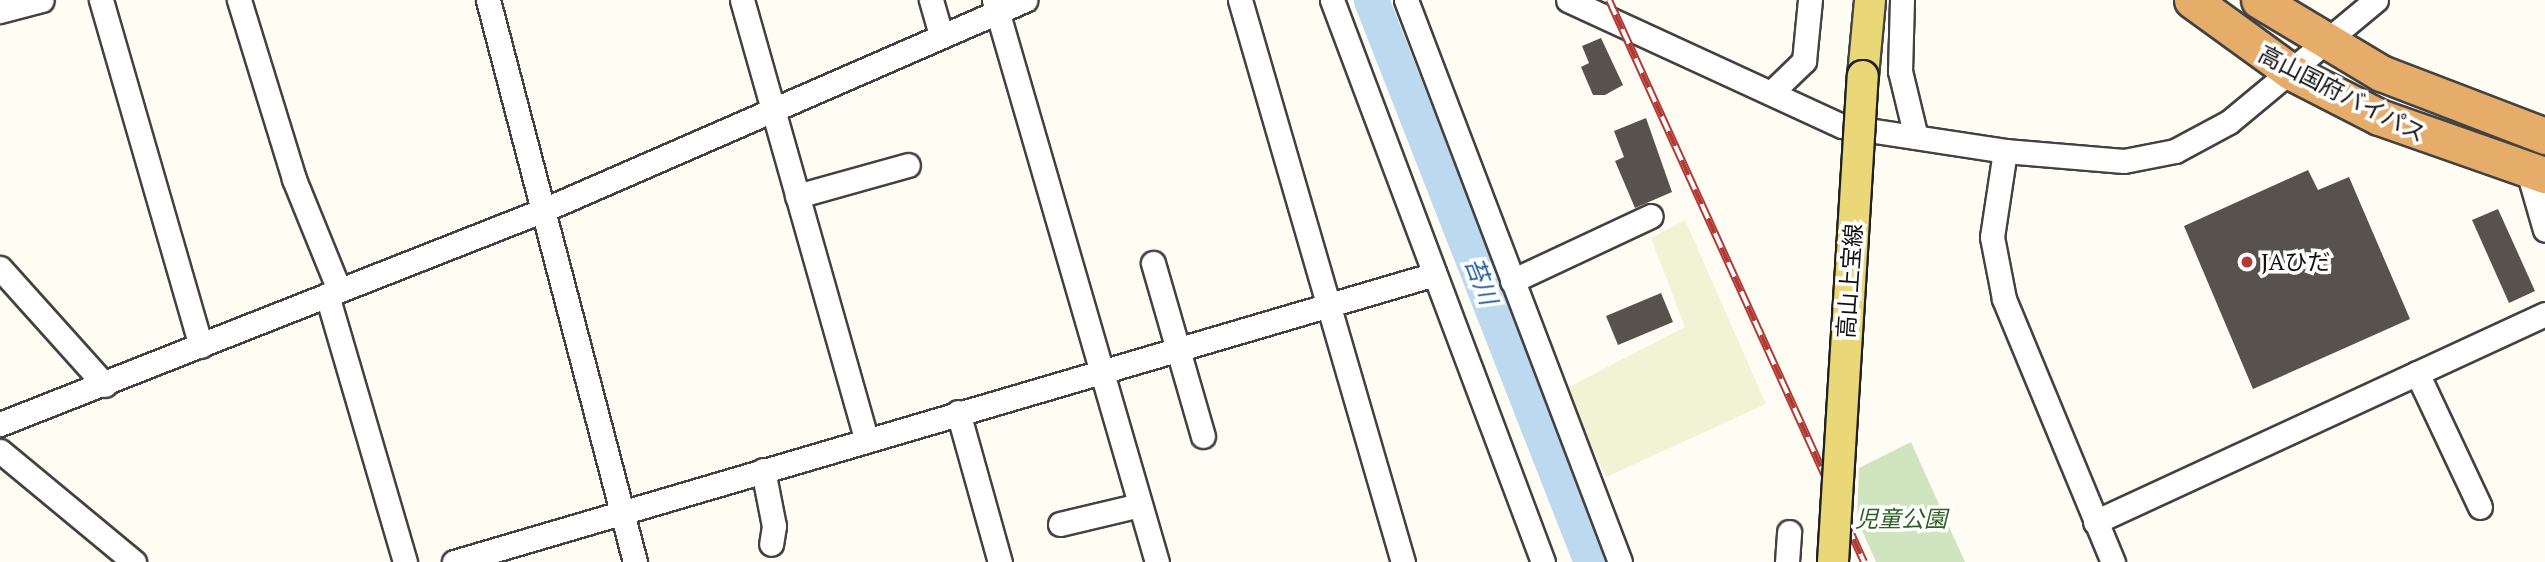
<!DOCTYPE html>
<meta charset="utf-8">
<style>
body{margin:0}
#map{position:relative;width:2545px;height:562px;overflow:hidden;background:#fefcf3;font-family:"PT Serif","Noto Sans JP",serif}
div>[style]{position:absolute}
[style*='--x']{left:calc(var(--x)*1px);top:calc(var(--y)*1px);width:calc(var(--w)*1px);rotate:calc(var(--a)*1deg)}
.farmland>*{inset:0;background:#f2f2d5}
.green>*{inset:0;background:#d0e5bf}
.river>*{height:35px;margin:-17.5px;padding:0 17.5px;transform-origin:17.5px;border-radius:17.5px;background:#bdd9f0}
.building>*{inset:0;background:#57524d}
.roads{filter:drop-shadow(2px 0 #424242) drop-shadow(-2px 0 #424242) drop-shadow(0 2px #424242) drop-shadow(0 -2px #424242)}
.minor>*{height:23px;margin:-11.5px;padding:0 11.5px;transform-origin:11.5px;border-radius:11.5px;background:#fff}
.major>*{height:30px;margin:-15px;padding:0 15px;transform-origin:15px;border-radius:15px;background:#ead777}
.highway>*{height:35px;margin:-17.5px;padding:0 17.5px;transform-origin:17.5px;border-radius:17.5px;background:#e5ac6a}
.rail>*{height:8px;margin-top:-4px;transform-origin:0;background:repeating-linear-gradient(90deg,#fff 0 16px,#b23935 0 32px);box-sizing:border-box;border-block:2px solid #b23935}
.bridges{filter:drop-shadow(2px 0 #202020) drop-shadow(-2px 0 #202020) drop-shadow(0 2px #202020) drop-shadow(0 -2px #202020)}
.major-bridge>*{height:30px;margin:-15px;padding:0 15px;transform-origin:15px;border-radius:15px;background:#ead777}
.dots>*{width:19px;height:19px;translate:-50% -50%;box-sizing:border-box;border:4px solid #fff;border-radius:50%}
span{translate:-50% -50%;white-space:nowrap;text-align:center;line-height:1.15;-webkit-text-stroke:7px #fff;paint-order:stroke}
.street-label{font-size:23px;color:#0f0f0f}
.poi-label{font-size:23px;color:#0f0f0f}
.left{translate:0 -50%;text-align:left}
.park-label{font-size:23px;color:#2d6126;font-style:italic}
.water-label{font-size:24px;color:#255b95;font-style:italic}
</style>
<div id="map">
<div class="farmland">
<i style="clip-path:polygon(1685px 220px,1766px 404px,1606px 477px,1565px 389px,1685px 327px,1651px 238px)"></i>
</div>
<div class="green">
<i style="clip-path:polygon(1911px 442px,1965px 562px,1876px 562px,1857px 519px,1859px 468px)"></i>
</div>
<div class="river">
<i style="--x:1371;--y:0;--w:604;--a:68.62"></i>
</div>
<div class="building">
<i style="clip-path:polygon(1601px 38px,1623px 85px,1605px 95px,1593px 95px,1581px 67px,1589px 63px,1582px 46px)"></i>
<i style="clip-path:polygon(1646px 118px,1672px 192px,1635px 208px,1615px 161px,1624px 157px,1614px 131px)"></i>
<i style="clip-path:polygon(2308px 170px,2318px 190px,2349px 177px,2410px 319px,2253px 389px,2184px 226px)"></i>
<i style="clip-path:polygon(2498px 209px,2535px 291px,2509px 303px,2472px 220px)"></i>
<i style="clip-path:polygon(1661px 293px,1673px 322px,1618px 345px,1606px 316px)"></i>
</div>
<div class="roads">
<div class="minor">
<i style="--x:101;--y:0;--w:360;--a:73.9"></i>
<i style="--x:239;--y:0;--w:187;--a:72.9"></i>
<i style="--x:294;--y:179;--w:120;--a:67.9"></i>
<i style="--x:488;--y:0;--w:581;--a:75.34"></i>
<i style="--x:742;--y:0;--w:458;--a:74.2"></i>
<i style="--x:931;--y:0;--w:37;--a:74"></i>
<i style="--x:994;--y:0;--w:585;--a:73.83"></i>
<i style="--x:1240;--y:0;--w:585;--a:73.83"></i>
<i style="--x:1332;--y:0;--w:600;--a:69.42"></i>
<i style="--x:1406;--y:0;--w:601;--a:69.15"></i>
<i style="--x:1568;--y:0;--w:302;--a:24.7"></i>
<i style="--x:1842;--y:126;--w:165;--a:8.7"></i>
<i style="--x:2005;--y:151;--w:119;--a:4.8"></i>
<i style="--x:2124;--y:161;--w:52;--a:-11.1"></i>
<i style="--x:2175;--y:151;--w:61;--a:-28.2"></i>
<i style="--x:2229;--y:122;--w:191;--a:-39.7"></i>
<i style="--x:1902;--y:0;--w:71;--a:91.6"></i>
<i style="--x:1900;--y:71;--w:68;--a:76.4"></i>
<i style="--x:0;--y:11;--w:43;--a:-14.7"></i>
<i style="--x:1774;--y:90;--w:42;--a:-44"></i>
<i style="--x:1804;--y:61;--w:61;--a:-84.4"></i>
<i style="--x:2005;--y:151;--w:87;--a:98.6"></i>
<i style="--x:1992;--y:237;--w:63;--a:79"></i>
<i style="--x:2004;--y:299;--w:285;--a:67.5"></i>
<i style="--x:2528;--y:171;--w:61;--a:73.9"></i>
<i style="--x:797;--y:196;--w:115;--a:-15.6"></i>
<i style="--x:1153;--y:263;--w:180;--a:73.9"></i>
<i style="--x:0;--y:268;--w:157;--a:48.1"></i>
<i style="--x:1512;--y:281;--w:153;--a:-25.1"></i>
<i style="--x:327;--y:295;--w:278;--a:73.7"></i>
<i style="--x:2417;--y:373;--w:148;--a:64.8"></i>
<i style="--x:958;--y:412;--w:156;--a:74.4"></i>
<i style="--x:0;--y:424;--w:587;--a:-21.49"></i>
<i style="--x:546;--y:209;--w:523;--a:-23.57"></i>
<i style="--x:0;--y:451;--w:174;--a:39.6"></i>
<i style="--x:763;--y:470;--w:57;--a:78.9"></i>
<i style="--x:774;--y:526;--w:18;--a:99"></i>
<i style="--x:2095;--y:522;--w:496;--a:-24.8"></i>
<i style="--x:1060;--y:524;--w:82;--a:-13.4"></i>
<i style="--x:454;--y:562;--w:1022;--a:-16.36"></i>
<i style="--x:1787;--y:562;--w:30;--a:-86"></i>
</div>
<div class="major">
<i style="--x:1863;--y:76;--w:76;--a:-84.7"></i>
</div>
<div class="highway">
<i style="--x:2192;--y:0;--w:122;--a:36"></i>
<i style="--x:2291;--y:72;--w:99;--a:27.1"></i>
<i style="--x:2379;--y:117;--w:176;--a:19.3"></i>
<i style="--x:2259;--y:0;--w:142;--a:30.9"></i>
<i style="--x:2381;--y:73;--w:176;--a:21"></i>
</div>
</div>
<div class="rail">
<i style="--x:1609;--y:0;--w:617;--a:65.59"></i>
</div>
<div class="bridges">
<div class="major-bridge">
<i style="--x:1833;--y:562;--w:487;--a:-86.5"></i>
</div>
</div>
<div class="dots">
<i style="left:2247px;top:262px;background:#b23935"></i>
</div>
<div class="street-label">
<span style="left:2342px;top:94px;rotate:27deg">高山国府バイパス</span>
<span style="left:1850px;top:281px;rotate:-86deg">高山上宝線</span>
</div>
<div class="poi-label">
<span class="left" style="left:2261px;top:262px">JAひだ</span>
</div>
<div class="park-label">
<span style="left:1901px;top:519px">児童公園</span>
</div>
<div class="water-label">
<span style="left:1481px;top:281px;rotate:69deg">苔川</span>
</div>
</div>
